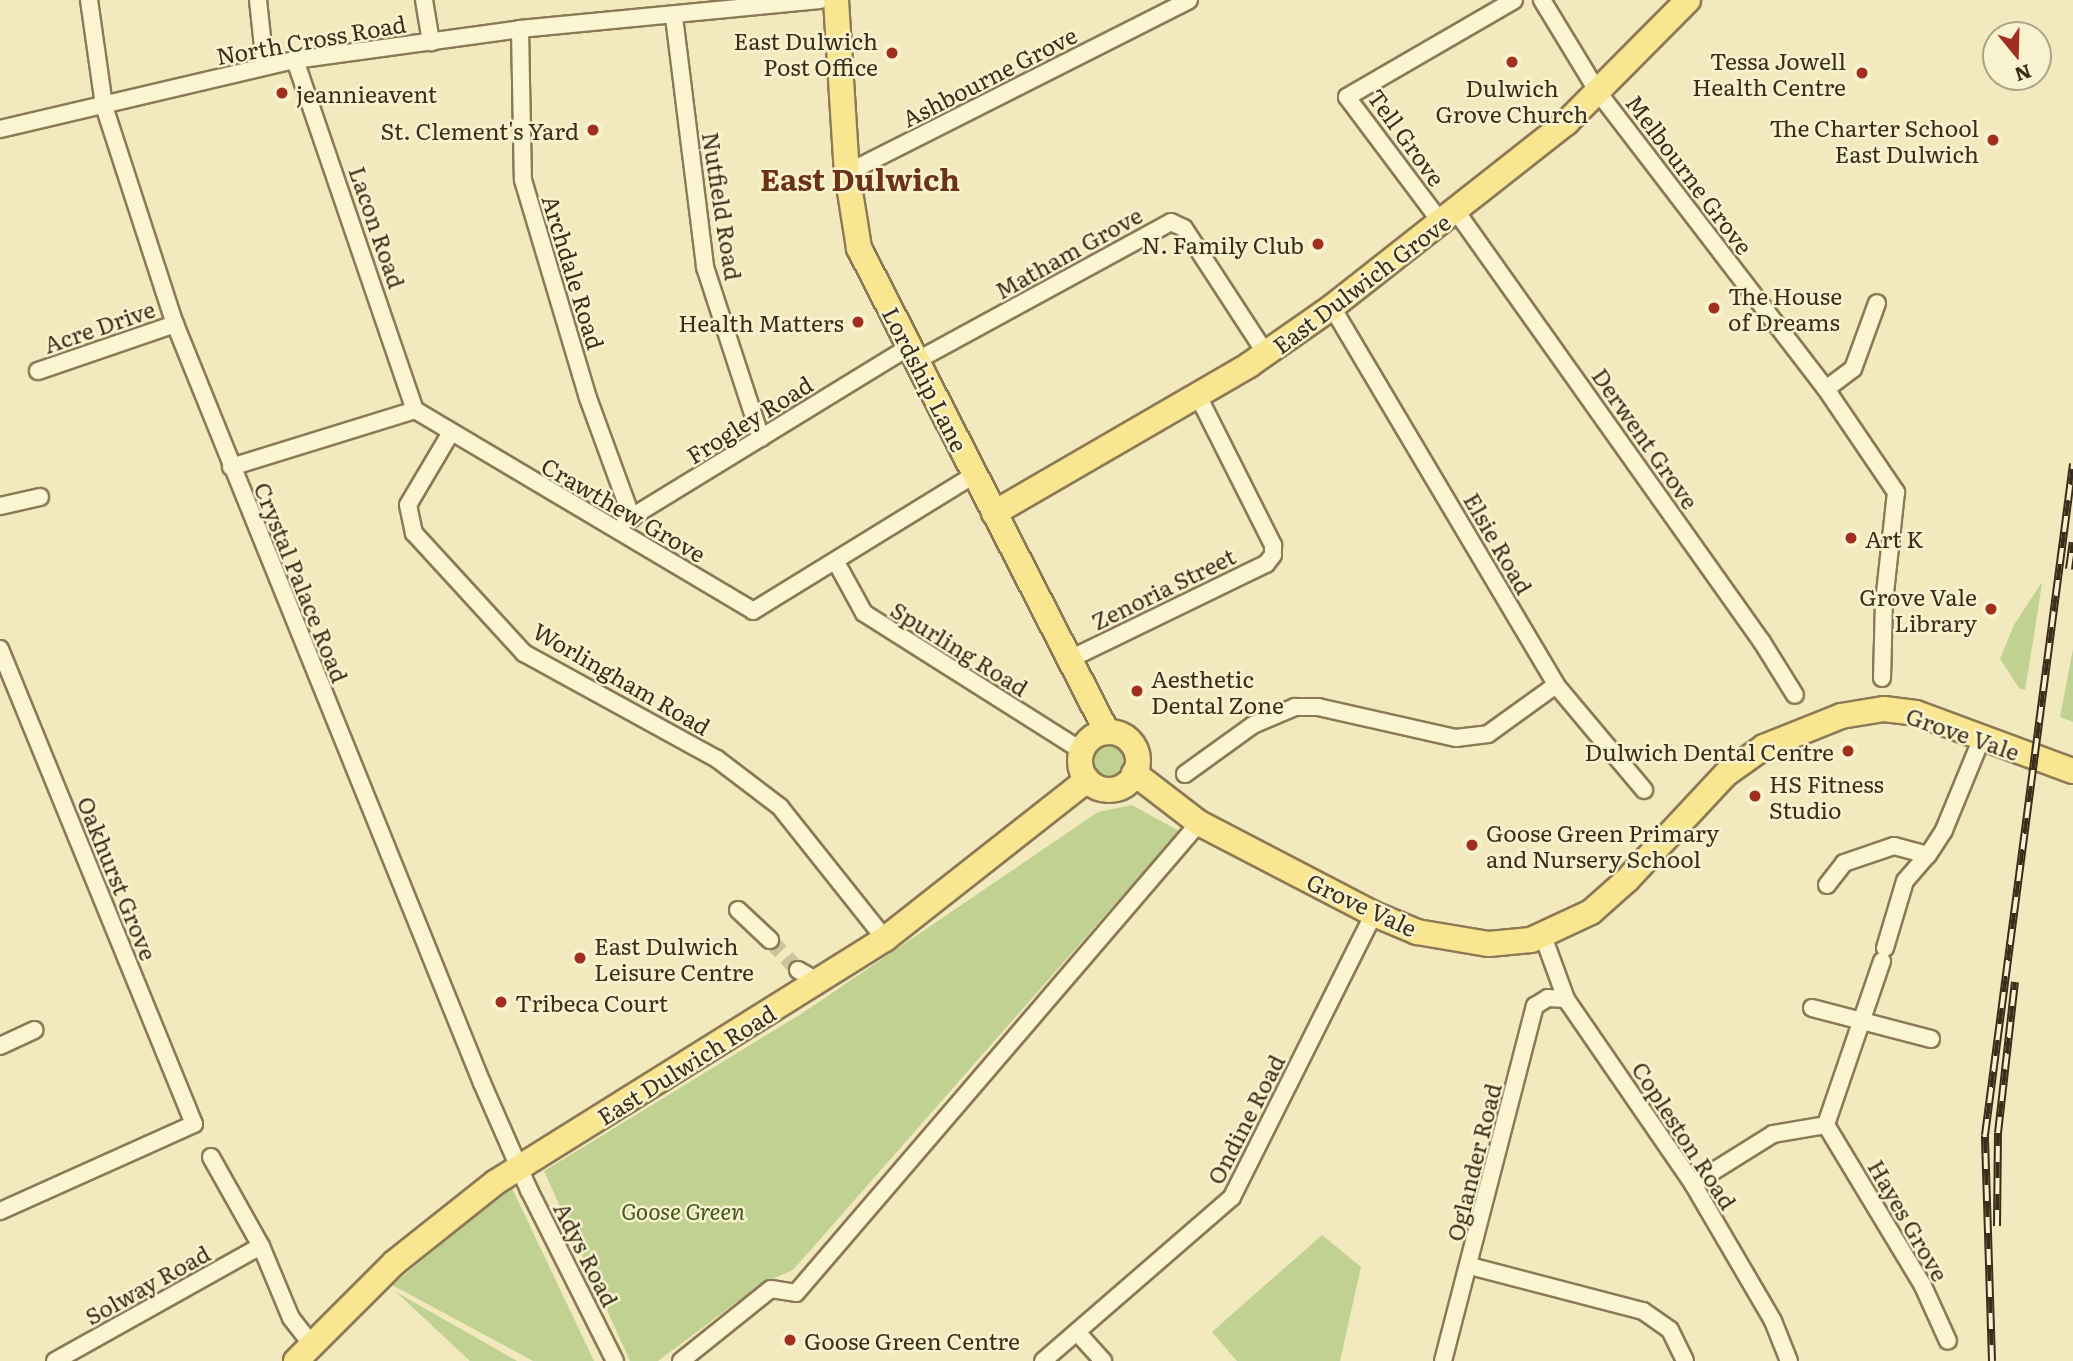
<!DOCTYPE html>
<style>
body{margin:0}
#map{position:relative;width:2073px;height:1361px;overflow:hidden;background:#f2e9be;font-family:Literata,serif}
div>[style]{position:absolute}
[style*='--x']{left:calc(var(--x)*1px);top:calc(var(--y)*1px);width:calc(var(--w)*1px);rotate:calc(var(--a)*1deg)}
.green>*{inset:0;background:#c1d191}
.round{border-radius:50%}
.street-tunnel>*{height:16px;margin-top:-8px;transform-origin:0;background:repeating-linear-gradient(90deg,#cdc49d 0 16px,transparent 0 24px)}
.roads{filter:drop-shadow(2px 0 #8c7955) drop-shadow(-2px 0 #8c7955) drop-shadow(0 2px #8c7955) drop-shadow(0 -2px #8c7955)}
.street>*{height:16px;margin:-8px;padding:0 8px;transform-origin:8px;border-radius:8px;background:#fcf5d2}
.primary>*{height:24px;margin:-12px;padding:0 12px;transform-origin:12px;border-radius:12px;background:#f9e691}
.primary>.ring{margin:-12px;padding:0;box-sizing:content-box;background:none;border:24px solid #f9e691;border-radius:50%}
.rail>*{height:8px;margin-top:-4px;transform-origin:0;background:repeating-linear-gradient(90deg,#f9f2ce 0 16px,#3a2e1b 0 32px);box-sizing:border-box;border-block:2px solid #3a2e1b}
.dots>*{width:19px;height:19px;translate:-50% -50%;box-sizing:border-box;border:4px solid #f9f2ce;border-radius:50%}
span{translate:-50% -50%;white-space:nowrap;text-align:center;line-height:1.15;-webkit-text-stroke:5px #f9f2ce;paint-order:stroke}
.street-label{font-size:23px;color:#3a2e1b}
.poi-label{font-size:23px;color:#3a2e1b}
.right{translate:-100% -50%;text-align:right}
.left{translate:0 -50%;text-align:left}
.park-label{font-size:23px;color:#42581f;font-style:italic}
.district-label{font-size:30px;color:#6a3316;font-weight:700}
.north{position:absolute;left:1982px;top:21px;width:70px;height:70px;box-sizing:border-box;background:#f9f2ce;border:2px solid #ada486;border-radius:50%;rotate:161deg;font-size:19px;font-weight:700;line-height:28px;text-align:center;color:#3a2e1b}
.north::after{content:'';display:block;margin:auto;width:24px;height:32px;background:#a02f1f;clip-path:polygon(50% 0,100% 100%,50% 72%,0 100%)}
</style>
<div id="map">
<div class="green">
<i style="clip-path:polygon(2042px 582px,2038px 610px,2025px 690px,2019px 688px,2000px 659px,2014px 625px)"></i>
<i style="clip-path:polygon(2073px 649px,2073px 722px,2060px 717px)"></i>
<i class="round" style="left:1090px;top:742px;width:38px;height:38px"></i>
<i style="clip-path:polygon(1132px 805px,1179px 831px,793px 1270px,761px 1284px,658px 1361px,630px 1361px,544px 1171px,804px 1012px,1098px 812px)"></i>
<i style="clip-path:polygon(511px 1186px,594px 1361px,533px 1361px,392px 1285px)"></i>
<i style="clip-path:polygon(1322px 1235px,1361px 1267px,1340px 1361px,1237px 1361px,1212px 1332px)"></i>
<i style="clip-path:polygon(396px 1292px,517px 1361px,470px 1361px)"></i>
</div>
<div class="street-tunnel">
<i style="--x:770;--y:940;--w:41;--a:47"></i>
</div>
<div class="roads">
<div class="street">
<i style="--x:89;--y:0;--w:107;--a:81.9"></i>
<i style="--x:104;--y:106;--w:229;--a:72"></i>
<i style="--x:175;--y:324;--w:819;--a:67.98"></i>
<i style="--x:482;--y:1083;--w:117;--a:66.3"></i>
<i style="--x:529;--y:1190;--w:191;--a:63.3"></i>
<i style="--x:258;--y:0;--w:66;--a:83.9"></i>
<i style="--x:424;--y:0;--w:43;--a:80.5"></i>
<i style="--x:1542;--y:0;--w:108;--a:58.7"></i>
<i style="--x:1598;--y:92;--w:374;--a:52.5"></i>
<i style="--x:1826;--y:389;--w:125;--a:55.8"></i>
<i style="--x:1896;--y:492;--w:111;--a:96.2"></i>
<i style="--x:1884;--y:602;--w:76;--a:91.5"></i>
<i style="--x:674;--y:17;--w:252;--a:82.9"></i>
<i style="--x:705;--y:267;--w:180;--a:71.9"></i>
<i style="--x:520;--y:29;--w:151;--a:88.9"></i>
<i style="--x:523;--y:180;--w:227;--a:73.4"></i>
<i style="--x:588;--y:398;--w:128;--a:69.9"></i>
<i style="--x:295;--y:60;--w:370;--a:71.1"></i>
<i style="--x:0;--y:129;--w:303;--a:-13.2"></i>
<i style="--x:295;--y:60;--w:227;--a:-7.8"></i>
<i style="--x:520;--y:29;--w:301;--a:-5.5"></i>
<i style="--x:847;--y:173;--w:383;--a:-26.8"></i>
<i style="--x:1456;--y:211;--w:529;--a:54.63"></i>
<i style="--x:1762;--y:642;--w:62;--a:58.1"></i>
<i style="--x:1440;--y:221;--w:155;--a:-126.9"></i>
<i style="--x:1347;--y:97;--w:193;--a:-30.1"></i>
<i style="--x:1332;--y:307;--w:439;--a:59.3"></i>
<i style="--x:1556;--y:685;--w:137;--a:50"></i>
<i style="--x:916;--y:361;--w:290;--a:-28.6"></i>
<i style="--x:1171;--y:222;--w:14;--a:25"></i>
<i style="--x:1184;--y:228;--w:150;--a:56.9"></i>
<i style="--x:38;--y:371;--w:145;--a:-18.9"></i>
<i style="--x:1826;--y:389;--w:34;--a:-37"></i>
<i style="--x:1853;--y:369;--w:70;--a:-70"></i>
<i style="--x:450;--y:434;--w:82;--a:120.6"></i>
<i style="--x:408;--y:505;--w:29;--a:78"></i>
<i style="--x:414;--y:533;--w:163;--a:47.5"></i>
<i style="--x:524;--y:653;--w:220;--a:28.8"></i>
<i style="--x:717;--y:759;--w:79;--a:37.3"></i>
<i style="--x:780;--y:807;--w:169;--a:51.5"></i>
<i style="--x:231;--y:467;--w:193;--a:-17.2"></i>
<i style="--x:415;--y:410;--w:393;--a:30.7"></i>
<i style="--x:753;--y:611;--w:259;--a:-31.6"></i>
<i style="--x:0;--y:506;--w:41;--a:-12.7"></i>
<i style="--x:625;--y:521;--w:333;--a:-31.5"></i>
<i style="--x:836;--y:562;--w:58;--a:61.2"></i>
<i style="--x:864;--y:613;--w:258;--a:32.3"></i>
<i style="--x:0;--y:649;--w:513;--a:67.78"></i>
<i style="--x:194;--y:1124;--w:213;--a:155.8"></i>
<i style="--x:1070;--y:659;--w:218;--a:-25.9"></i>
<i style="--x:1266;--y:564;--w:11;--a:-52"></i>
<i style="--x:1273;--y:555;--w:10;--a:-90"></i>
<i style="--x:1273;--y:545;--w:167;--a:-116.7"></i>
<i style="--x:1185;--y:774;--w:84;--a:-35.8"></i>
<i style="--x:1253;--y:725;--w:46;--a:-23.2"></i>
<i style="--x:1295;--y:707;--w:23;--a:0"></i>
<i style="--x:1318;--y:707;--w:141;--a:12.7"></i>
<i style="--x:1456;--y:738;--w:32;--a:-7"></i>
<i style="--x:1488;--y:734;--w:84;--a:-35.8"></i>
<i style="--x:1827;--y:885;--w:28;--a:-52"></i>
<i style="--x:1844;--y:863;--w:53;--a:-18.8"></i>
<i style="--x:1894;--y:846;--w:35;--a:15"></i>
<i style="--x:1928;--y:855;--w:30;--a:-57"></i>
<i style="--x:1944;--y:830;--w:100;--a:-67.6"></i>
<i style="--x:738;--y:910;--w:44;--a:43.2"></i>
<i style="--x:1543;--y:936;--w:67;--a:69.9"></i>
<i style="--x:1566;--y:999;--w:224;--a:55.5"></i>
<i style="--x:1693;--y:1184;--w:159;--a:59.7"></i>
<i style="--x:1773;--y:1321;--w:43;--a:68.2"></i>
<i style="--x:1885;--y:948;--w:70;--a:-73.4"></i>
<i style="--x:1905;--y:881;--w:35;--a:-49"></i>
<i style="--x:1882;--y:961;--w:173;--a:108.9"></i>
<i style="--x:1826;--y:1125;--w:188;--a:58.9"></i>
<i style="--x:1923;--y:1286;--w:60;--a:65.6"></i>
<i style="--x:798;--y:970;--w:24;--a:30"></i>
<i style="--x:1812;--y:1008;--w:123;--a:14.6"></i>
<i style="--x:0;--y:1046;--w:38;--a:-25"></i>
<i style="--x:211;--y:1157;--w:102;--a:60.7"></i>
<i style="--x:261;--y:1246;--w:78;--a:67.4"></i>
<i style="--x:291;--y:1318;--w:34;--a:52"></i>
<i style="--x:1693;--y:1184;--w:94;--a:-32"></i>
<i style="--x:1773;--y:1134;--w:54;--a:-9.6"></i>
<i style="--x:1470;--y:1266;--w:179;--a:14.6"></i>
<i style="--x:1643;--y:1311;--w:33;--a:35"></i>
<i style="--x:1670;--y:1330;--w:34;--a:64"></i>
<i style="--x:1077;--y:1332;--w:39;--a:48"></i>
<i style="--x:55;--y:1361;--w:236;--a:-29.2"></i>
<i style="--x:681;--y:1361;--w:115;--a:-38.7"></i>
<i style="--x:771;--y:1289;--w:25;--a:9"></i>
<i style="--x:796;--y:1293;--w:619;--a:-49.39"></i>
<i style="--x:1043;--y:1361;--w:250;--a:-40.9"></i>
<i style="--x:1232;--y:1197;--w:317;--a:-63.4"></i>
<i style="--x:1443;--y:1361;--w:367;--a:-75.5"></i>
<i style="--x:1535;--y:1006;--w:15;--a:-32"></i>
<i style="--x:1548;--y:998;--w:18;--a:3"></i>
</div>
<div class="primary">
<i style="--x:836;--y:0;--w:173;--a:86.4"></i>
<i style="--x:847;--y:173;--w:76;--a:80.9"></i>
<i style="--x:859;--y:248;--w:544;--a:62.87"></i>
<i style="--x:994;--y:513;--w:295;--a:-30.1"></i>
<i style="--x:1249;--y:365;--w:101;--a:-34.9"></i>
<i style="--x:1332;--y:307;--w:298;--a:-38.2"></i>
<i style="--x:1566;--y:123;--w:173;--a:-45.2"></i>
<i class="ring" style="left:1080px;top:732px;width:34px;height:34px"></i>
<i style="--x:1134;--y:773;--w:82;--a:37.6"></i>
<i style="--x:1199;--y:823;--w:197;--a:27.5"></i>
<i style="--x:1374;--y:914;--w:47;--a:22.7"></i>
<i style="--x:1417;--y:932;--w:73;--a:9.5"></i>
<i style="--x:1489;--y:944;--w:42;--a:-5.4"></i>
<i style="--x:1531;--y:940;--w:66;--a:-25"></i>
<i style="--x:1591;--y:912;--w:48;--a:-41.6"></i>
<i style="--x:1627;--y:880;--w:145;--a:-47"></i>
<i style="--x:1726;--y:774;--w:47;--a:-35.4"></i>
<i style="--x:1764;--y:747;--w:83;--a:-21.9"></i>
<i style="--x:1841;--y:716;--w:44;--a:-9.2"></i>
<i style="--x:1884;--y:709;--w:32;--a:7"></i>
<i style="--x:1916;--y:713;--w:167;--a:20.3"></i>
<i style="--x:296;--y:1361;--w:139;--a:-45"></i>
<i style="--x:394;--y:1263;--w:130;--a:-38.5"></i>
<i style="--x:496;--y:1182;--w:459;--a:-32"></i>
<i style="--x:885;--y:939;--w:257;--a:-38.2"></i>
</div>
</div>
<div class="rail">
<i style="--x:2069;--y:569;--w:27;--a:-82"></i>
<i style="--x:1997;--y:1226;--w:93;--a:-89.4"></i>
<i style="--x:1998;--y:1133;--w:152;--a:-83.6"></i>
<i style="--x:1992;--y:1361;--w:226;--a:-91.8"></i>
<i style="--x:1985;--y:1135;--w:677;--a:-82.53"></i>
</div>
<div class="dots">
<i style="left:892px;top:53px;background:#a02f1f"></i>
<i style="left:1512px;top:62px;background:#a02f1f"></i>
<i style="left:1862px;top:73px;background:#a02f1f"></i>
<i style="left:282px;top:93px;background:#a02f1f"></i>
<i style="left:593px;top:130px;background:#a02f1f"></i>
<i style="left:1993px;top:140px;background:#a02f1f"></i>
<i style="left:1318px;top:244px;background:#a02f1f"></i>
<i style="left:1714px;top:308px;background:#a02f1f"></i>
<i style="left:858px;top:322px;background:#a02f1f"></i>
<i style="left:1851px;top:538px;background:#a02f1f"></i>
<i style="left:1991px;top:609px;background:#a02f1f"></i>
<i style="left:1137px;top:691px;background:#a02f1f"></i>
<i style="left:1848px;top:751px;background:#a02f1f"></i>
<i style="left:1755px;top:796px;background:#a02f1f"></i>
<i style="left:1472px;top:845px;background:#a02f1f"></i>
<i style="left:580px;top:958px;background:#a02f1f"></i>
<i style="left:501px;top:1002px;background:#a02f1f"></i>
<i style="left:790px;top:1340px;background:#a02f1f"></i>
</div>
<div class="street-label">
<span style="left:311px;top:39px;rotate:-10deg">North Cross Road</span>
<span style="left:989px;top:76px;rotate:-27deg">Ashbourne Grove</span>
<span style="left:1407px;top:137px;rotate:54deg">Tell Grove</span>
<span style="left:1690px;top:174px;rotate:53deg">Melbourne Grove</span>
<span style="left:723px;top:206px;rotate:81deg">Nutfield Road</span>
<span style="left:378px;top:227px;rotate:71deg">Lacon Road</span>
<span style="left:1068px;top:252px;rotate:-29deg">Matham Grove</span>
<span style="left:574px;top:272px;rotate:73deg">Archdale Road</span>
<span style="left:1361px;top:283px;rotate:-37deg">East Dulwich Grove</span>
<span style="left:99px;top:326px;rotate:-19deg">Acre Drive</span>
<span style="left:926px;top:379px;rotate:63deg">Lordship Lane</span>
<span style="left:749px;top:419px;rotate:-32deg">Frogley Road</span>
<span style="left:1646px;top:438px;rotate:55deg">Derwent Grove</span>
<span style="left:624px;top:509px;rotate:30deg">Crawthew Grove</span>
<span style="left:1499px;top:543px;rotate:60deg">Elsie Road</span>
<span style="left:302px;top:582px;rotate:68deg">Crystal Palace Road</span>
<span style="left:1163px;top:588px;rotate:-26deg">Zenoria Street</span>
<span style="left:960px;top:648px;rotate:32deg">Spurling Road</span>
<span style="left:622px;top:678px;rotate:30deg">Worlingham Road</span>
<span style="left:1963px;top:733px;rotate:19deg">Grove Vale</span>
<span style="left:118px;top:878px;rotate:68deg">Oakhurst Grove</span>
<span style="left:1362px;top:904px;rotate:25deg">Grove Vale</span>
<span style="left:686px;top:1064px;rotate:-32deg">East Dulwich Road</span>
<span style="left:1245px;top:1119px;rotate:-63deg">Ondine Road</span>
<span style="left:1685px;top:1135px;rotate:57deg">Copleston Road</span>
<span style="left:1473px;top:1162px;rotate:-76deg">Oglander Road</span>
<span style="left:1909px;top:1220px;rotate:60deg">Hayes Grove</span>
<span style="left:587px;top:1254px;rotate:63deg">Adys Road</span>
<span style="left:147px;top:1284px;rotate:-29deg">Solway Road</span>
</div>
<div class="poi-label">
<span class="right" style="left:878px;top:53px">East Dulwich<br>Post Office</span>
<span class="right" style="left:1846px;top:73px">Tessa Jowell<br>Health Centre</span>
<span style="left:1512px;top:100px">Dulwich<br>Grove Church</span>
<span class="left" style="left:296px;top:93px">jeannieavent</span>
<span class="right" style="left:1979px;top:140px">The Charter School<br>East Dulwich</span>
<span class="right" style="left:579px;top:130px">St. Clement's Yard</span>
<span class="right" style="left:1304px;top:244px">N. Family Club</span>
<span class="left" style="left:1728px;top:308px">The House<br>of Dreams</span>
<span class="right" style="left:844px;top:322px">Health Matters</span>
<span class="left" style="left:1865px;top:538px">Art K</span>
<span class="right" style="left:1977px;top:609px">Grove Vale<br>Library</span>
<span class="left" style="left:1151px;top:691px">Aesthetic<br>Dental Zone</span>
<span class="right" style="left:1834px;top:751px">Dulwich Dental Centre</span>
<span class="left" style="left:1769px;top:796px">HS Fitness<br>Studio</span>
<span class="left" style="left:1486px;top:845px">Goose Green Primary<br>and Nursery School</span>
<span class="left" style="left:594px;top:958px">East Dulwich<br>Leisure Centre</span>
<span class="left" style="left:515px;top:1002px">Tribeca Court</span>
<span class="left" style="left:804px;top:1340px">Goose Green Centre</span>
</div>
<div class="park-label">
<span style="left:683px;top:1210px">Goose Green</span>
</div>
<div class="district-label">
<span style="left:860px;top:178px">East Dulwich</span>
</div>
<div class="north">N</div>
</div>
